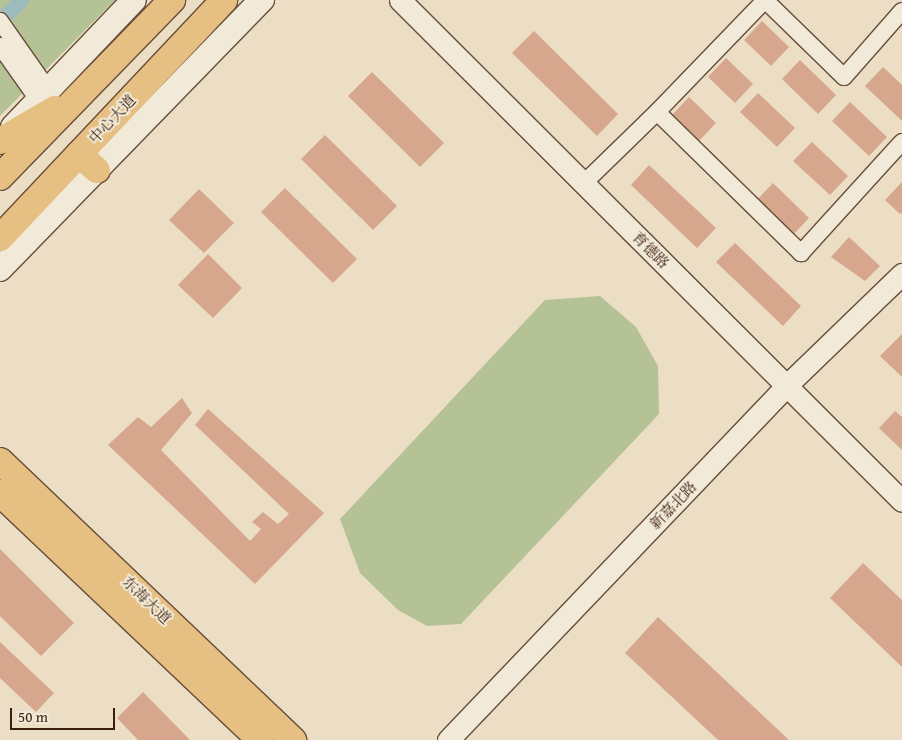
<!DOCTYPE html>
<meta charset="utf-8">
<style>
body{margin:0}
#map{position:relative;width:902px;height:740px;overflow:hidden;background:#ebdec5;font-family:"Gentium Book Plus","Noto Serif SC",serif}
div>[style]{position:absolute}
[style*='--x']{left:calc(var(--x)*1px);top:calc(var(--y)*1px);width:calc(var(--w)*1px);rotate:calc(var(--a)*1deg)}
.green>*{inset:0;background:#b5c296}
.canal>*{height:15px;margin:-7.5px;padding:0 7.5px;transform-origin:7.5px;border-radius:7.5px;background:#9bbbbd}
.building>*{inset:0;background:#d6a78c}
.roads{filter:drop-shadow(1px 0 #684e3a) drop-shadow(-1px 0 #684e3a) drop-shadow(0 1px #684e3a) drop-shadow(0 -1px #684e3a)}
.minor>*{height:16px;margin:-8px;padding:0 8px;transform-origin:8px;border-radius:8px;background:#f2ead9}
.tertiary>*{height:21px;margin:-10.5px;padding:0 10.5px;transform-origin:10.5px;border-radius:10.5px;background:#f2ead9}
.secondary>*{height:24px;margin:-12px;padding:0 12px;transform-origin:12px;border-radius:12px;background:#f2ead9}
.primary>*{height:26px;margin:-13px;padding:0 13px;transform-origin:13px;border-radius:13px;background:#e6bf82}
span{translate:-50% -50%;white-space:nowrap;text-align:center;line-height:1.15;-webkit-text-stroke:4px #f2ead9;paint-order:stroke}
.street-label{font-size:15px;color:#3c1e0c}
.scale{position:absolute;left:10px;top:708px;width:105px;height:22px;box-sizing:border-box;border:2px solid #3c1e0c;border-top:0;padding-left:6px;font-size:15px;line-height:18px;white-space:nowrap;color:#3c1e0c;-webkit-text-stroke:4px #f2ead9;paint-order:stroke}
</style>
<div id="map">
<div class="green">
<i style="clip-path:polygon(0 0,115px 0,0 116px)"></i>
<i style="clip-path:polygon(600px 296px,636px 327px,658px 366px,659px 414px,461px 624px,427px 626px,398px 610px,360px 573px,340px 519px,545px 300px)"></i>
</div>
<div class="canal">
<i style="--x:0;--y:21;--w:30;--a:-45"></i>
</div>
<div class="building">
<i style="clip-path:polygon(762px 21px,789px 47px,771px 66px,744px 40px)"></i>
<i style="clip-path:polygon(534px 31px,618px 114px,597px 136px,512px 53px)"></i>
<i style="clip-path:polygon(726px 58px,753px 84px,735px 103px,708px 77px)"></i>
<i style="clip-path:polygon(800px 60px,836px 95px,818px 114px,782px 79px)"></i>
<i style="clip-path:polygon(883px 67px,902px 85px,902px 121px,865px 86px)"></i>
<i style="clip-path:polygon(372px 72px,444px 143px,420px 167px,348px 96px)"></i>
<i style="clip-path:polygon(758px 93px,795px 128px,777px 147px,740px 112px)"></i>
<i style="clip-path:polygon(689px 97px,716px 123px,698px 142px,671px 116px)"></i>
<i style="clip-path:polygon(850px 102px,887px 137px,869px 156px,832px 121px)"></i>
<i style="clip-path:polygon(325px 135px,397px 206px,373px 230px,301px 159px)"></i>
<i style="clip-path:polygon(812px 142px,848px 176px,830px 195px,793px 161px)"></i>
<i style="clip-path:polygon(649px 165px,716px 228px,697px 248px,631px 185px)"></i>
<i style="clip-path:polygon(902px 182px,902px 213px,900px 214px,885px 200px)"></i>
<i style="clip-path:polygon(773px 183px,809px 218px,791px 237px,755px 202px)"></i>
<i style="clip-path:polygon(285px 188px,357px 259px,333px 283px,261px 212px)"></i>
<i style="clip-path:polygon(199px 189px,234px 223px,204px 253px,169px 220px)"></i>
<i style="clip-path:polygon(849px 237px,880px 266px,865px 281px,831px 257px)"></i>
<i style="clip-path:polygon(735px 243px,801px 306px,783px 326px,716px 262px)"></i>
<i style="clip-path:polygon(208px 254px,242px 288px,213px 318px,178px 285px)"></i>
<i style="clip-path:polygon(902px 334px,902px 377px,880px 356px)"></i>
<i style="clip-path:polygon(182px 398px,192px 413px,161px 450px,250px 541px,261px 529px,252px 522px,263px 512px,278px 524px,289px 514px,195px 425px,208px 409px,324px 513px,255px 584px,108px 445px,138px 417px,151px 427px)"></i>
<i style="clip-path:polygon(895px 411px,902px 417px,902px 450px,879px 428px)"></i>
<i style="clip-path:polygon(0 549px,74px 623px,41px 656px,0 616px)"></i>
<i style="clip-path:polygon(863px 563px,902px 600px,902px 667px,830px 598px)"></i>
<i style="clip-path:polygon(658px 617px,789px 740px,718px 740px,625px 653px)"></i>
<i style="clip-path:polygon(0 642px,54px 693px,36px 712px,0 678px)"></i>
<i style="clip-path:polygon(143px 692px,190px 740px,138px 740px,117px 718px)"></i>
</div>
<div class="roads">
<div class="minor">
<i style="--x:765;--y:0;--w:110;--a:44.3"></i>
<i style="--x:844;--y:77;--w:88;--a:-48.7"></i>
<i style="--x:0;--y:21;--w:85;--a:55"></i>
<i style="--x:0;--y:46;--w:67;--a:54.7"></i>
<i style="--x:657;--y:112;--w:156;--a:-46"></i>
<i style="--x:584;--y:183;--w:102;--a:-44.2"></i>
<i style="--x:657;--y:112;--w:202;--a:44.4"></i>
<i style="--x:801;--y:253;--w:150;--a:-47.7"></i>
</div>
<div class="tertiary">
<i style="--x:400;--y:0;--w:709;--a:44.94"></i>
<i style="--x:448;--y:740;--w:491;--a:-46.3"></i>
<i style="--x:787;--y:385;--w:160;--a:-44"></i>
</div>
<div class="secondary">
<i style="--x:13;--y:127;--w:175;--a:-46.4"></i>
<i style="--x:0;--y:269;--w:376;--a:-45.8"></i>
</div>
<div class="primary">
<i style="--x:0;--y:141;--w:64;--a:-30.2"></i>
<i style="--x:79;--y:154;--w:24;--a:42"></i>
<i style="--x:0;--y:177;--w:247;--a:-45.8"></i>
<i style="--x:0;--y:238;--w:327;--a:-46.7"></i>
<i style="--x:0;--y:461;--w:405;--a:43.6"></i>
<i style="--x:0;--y:493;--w:359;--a:43.5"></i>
</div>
</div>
<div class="street-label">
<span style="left:112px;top:119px;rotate:-47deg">中心大道</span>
<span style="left:651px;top:250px;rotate:45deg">育德路</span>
<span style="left:673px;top:505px;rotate:-46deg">新嘉北路</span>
<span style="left:147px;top:600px;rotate:44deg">东海大道</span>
</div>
<div class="scale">50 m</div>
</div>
